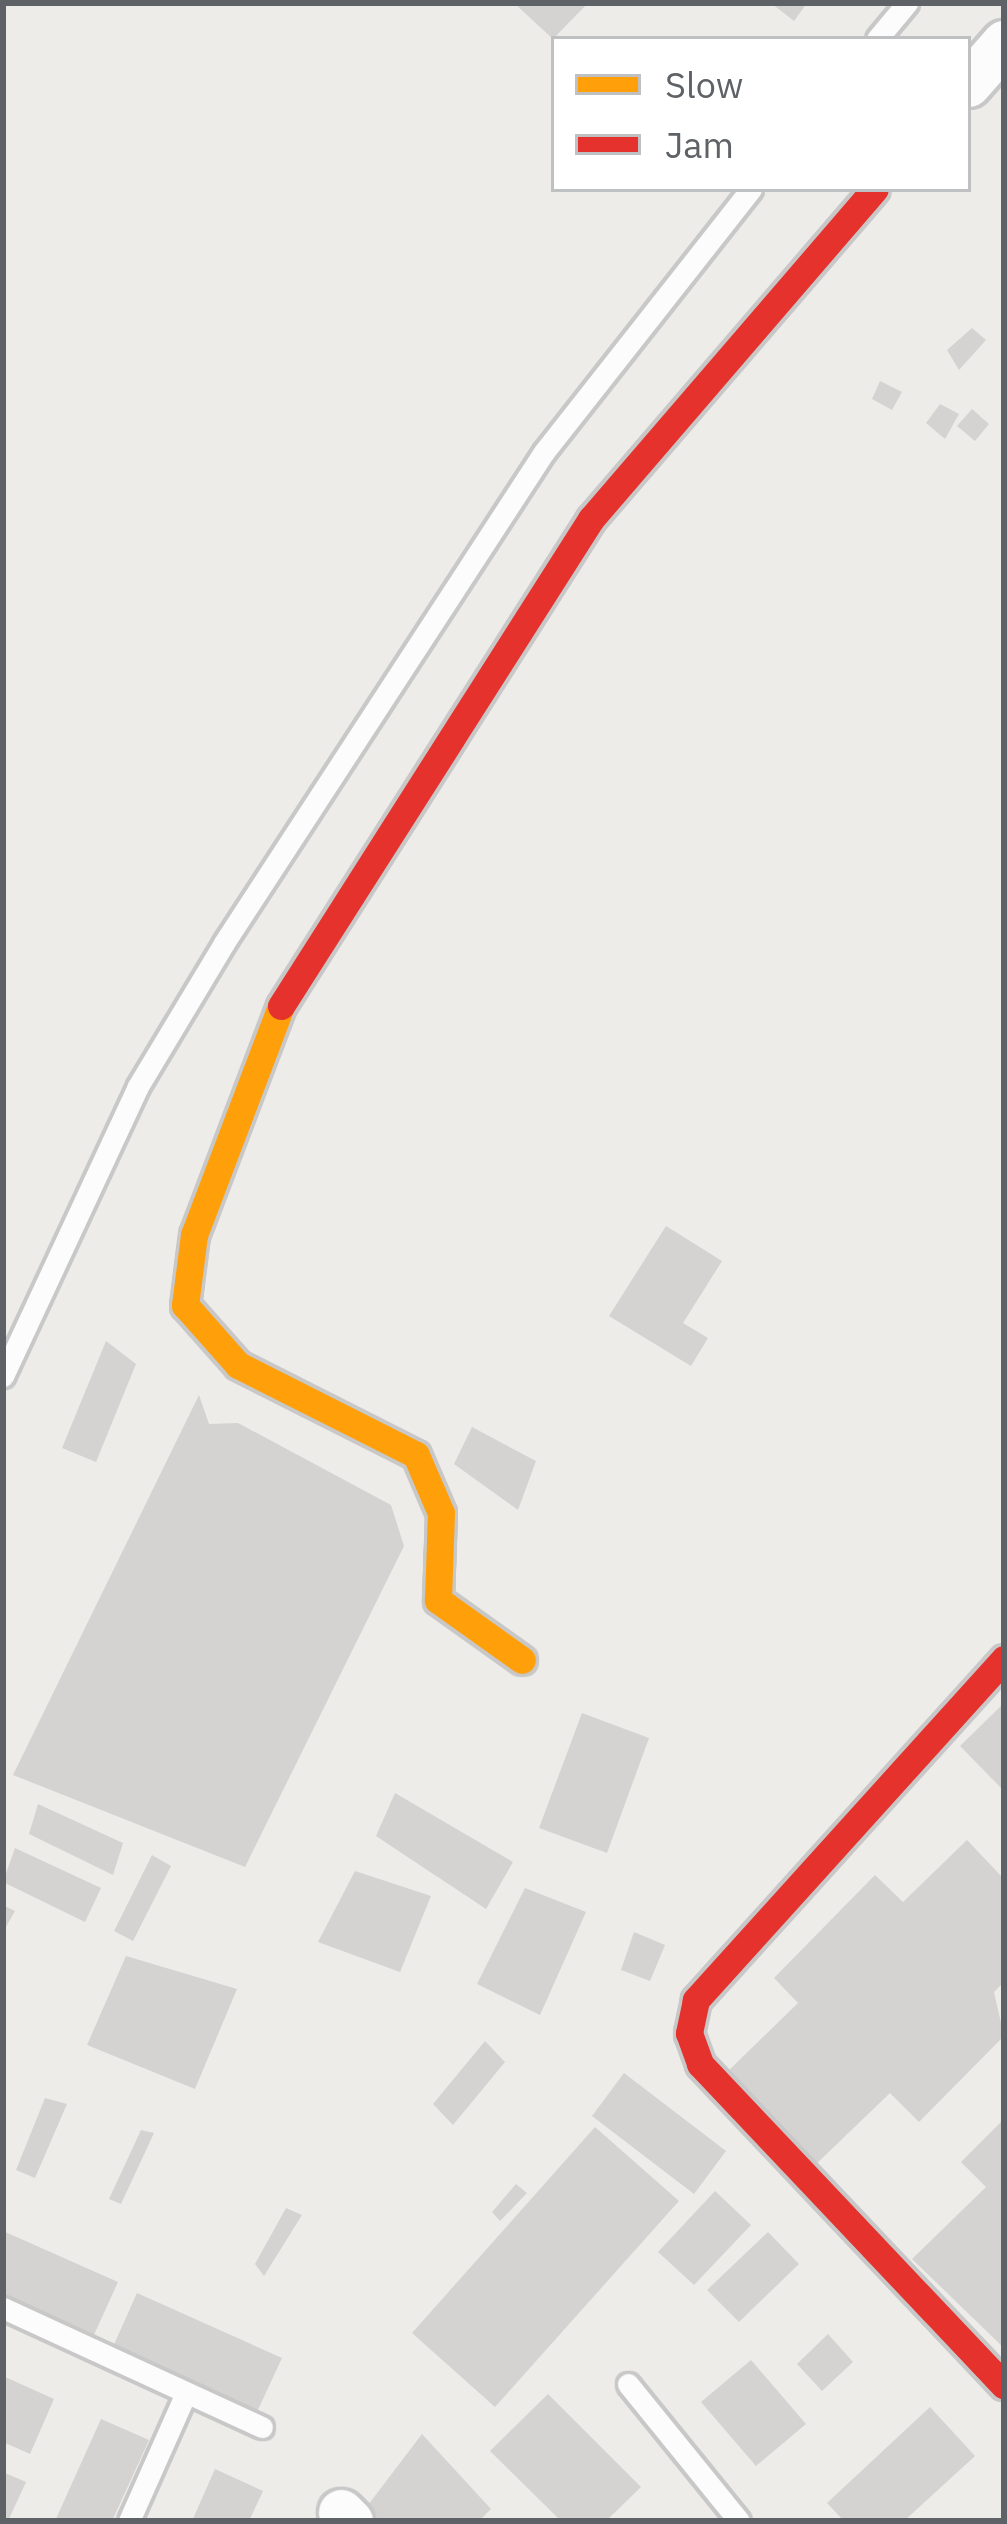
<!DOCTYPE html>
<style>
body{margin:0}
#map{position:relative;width:1007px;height:2524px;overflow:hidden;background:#edece9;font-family:"IBM Plex Sans",sans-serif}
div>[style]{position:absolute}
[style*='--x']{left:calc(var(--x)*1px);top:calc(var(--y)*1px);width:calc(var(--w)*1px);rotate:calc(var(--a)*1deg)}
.building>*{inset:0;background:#d4d3d2}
.roads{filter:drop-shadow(3px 0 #c8c8c8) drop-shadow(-3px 0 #c8c8c8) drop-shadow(0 3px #c8c8c8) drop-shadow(0 -3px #c8c8c8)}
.lane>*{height:21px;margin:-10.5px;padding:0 10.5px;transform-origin:10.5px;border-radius:10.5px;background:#fcfcfc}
.street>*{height:45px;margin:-22.5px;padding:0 22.5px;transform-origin:22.5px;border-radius:22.5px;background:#fcfcfc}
.slow>*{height:27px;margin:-13.5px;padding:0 13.5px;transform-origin:13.5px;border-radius:13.5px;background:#ff9f0a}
.jam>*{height:27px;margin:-13.5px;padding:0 13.5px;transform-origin:13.5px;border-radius:13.5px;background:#e5322d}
span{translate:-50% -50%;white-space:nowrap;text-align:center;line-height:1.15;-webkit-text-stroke:9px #fff;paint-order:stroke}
.frame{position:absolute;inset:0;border:6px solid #5e6266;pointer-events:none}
.legend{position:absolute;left:551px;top:36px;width:420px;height:156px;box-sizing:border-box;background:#fff;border:3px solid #bfc0c2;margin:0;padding:15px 21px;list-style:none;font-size:36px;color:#5e6266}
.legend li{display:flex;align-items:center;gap:24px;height:60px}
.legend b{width:60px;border:3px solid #bfc0c2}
</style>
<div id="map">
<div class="building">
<i style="clip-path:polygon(514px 3px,588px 3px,553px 39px)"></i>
<i style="clip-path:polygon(771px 3px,807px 3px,794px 21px)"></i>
<i style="clip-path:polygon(972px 328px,986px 340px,959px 370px,947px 350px)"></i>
<i style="clip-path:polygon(880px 381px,902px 392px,892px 410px,872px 399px)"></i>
<i style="clip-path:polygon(940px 404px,959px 414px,945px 439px,926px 423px)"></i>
<i style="clip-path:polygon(972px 409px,989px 424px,975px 441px,957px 426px)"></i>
<i style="clip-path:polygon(666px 1226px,722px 1261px,683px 1323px,708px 1338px,691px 1366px,609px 1316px)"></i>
<i style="clip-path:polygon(106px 1341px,136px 1364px,96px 1462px,62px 1448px)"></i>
<i style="clip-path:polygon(199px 1395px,209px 1424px,238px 1423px,391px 1505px,404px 1546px,245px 1867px,13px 1775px)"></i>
<i style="clip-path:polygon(472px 1427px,536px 1461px,518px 1510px,454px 1464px)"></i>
<i style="clip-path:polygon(1004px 1703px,1004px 1791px,960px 1746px)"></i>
<i style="clip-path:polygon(582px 1713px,649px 1738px,607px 1853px,539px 1828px)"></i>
<i style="clip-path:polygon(395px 1793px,513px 1862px,486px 1909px,376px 1836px)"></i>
<i style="clip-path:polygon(38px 1804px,123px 1843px,113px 1875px,29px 1834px)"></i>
<i style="clip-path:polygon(967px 1840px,1004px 1879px,1004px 1982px,994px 1992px,1004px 2036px,919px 2122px,890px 2093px,813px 2167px,724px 2075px,798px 2003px,774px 1978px,875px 1875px,903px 1902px)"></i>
<i style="clip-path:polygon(15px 1848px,101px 1888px,85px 1922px,3px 1882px)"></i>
<i style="clip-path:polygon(152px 1855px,171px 1866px,133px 1941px,114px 1931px)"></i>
<i style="clip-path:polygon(355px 1871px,431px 1896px,400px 1972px,318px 1942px)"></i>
<i style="clip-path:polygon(525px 1888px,586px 1912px,540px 2015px,477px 1984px)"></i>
<i style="clip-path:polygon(3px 1905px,15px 1911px,3px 1932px)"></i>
<i style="clip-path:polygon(634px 1932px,665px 1945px,650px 1981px,621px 1970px)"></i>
<i style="clip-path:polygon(126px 1956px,237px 1989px,195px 2089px,87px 2045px)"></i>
<i style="clip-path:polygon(485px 2041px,505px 2062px,453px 2125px,433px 2104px)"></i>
<i style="clip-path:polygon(624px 2073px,726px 2151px,694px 2194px,592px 2116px)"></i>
<i style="clip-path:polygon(45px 2098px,67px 2104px,35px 2178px,16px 2170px)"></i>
<i style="clip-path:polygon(1004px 2119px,1004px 2348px,912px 2259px,986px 2187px,961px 2162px)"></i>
<i style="clip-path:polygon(595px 2127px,679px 2201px,495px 2407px,412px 2333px)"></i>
<i style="clip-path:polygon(141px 2130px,154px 2133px,121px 2204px,109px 2199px)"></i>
<i style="clip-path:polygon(516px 2184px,527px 2193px,500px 2221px,492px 2212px)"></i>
<i style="clip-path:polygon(715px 2191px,751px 2225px,694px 2285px,658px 2252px)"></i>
<i style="clip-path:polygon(286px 2208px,302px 2215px,264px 2276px,255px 2264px)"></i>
<i style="clip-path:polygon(3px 2231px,118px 2282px,93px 2337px,3px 2297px)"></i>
<i style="clip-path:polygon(768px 2232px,799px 2264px,739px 2322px,707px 2290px)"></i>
<i style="clip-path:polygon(137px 2293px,282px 2358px,256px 2414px,112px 2349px)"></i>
<i style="clip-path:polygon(828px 2334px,853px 2362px,822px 2391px,797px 2364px)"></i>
<i style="clip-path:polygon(751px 2360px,806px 2424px,756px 2466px,701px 2402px)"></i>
<i style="clip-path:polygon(3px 2376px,54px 2399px,30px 2454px,3px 2442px)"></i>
<i style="clip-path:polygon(548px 2394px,641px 2487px,606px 2521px,561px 2521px,490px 2451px)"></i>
<i style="clip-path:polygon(930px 2407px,975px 2456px,904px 2521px,844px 2521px,827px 2503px)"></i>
<i style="clip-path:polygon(101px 2419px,149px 2440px,112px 2521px,55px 2521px)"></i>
<i style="clip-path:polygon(422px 2434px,491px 2509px,479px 2521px,376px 2521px,365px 2509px)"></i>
<i style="clip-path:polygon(215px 2469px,263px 2491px,249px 2521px,192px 2521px)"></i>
<i style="clip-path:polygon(3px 2472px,26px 2482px,8px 2521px,3px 2521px)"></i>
</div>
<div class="roads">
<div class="lane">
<i style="--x:877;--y:39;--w:47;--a:-50.2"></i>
<i style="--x:3;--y:1376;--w:318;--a:-65"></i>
<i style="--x:137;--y:1088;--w:169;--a:-59"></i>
<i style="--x:224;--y:943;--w:586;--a:-56.91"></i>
<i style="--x:544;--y:452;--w:335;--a:-51.8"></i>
<i style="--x:3;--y:2308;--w:285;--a:24.7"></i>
<i style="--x:628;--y:2384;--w:176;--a:51"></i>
<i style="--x:129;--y:2521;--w:138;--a:-66"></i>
</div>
<div class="street">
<i style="--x:968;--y:84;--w:55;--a:-48.7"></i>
<i style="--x:341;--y:2512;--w:13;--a:45"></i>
</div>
<div class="slow">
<i style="--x:281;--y:1006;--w:245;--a:110.8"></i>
<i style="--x:194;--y:1235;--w:71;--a:97.3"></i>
<i style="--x:185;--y:1305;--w:80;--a:48.5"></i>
<i style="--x:238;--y:1365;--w:199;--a:26.8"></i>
<i style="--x:416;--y:1455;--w:63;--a:66.7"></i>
<i style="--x:441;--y:1513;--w:87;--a:92"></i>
<i style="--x:438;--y:1600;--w:103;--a:35.5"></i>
</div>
<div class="jam">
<i style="--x:281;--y:1006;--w:577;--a:-57.52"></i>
<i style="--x:591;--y:519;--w:435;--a:-49.3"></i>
<i style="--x:1004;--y:1659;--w:460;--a:132.1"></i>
<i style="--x:696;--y:2000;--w:34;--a:102"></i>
<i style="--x:689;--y:2033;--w:33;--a:70"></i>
<i style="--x:700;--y:2064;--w:442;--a:46.6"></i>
</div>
</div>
<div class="frame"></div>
<ul class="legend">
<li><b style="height:15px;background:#ff9f0a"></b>Slow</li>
<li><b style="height:15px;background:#e5322d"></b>Jam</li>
</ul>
</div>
